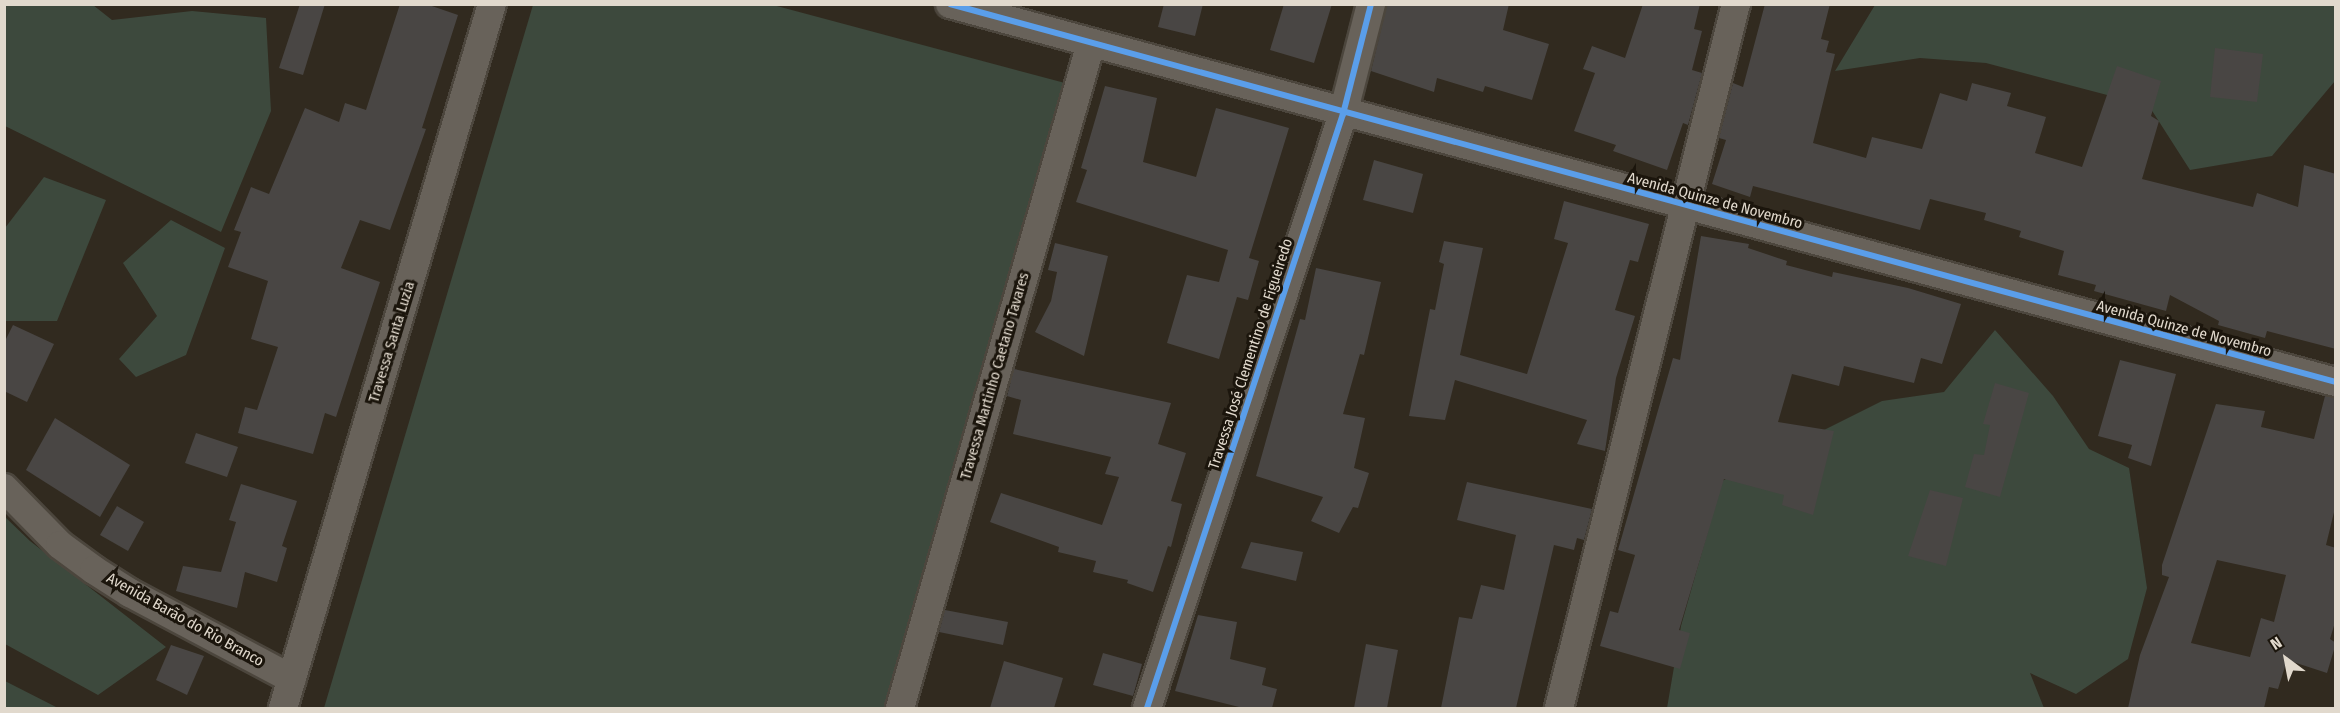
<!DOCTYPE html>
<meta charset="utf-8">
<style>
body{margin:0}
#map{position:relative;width:2340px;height:713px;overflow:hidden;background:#312a1f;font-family:"Fira Sans Condensed",sans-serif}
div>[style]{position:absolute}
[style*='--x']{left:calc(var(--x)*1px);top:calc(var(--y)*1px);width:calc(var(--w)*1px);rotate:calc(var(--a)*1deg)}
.green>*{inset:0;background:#3d493d}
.building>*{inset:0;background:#494644}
.roads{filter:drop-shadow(2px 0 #4c463d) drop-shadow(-2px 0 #4c463d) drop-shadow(0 2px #4c463d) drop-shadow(0 -2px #4c463d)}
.street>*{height:28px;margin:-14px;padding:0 14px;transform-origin:14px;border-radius:14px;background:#68625a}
.cycleway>*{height:6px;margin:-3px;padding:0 3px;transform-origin:3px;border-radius:3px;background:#5a9eea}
span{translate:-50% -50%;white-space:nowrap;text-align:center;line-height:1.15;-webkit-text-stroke:6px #1b150c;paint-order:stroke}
.street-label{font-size:15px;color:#e1d9cd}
.frame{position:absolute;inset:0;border:6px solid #e1d9cd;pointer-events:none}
.north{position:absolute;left:2256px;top:629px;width:60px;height:60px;-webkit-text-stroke:4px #1b150c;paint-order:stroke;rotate:328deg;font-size:16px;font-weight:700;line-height:24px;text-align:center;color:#e1d9cd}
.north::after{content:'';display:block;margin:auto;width:21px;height:27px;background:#e1d9cd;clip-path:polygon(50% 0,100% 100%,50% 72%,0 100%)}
</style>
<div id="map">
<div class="green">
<i style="clip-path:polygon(4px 5px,93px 5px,112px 20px,192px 11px,266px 18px,271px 111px,221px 232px,5px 126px)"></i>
<i style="clip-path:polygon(533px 5px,773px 5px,1065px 83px,885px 708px,324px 708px)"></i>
<i style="clip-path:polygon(1875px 5px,2335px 5px,2335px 81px,2272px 156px,2190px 170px,2149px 106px,1986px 63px,1920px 58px,1835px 71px)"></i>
<i style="clip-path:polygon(44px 177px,106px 200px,57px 321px,5px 321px,5px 228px)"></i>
<i style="clip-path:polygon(171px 220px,225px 248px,186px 355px,136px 377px,119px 359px,157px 316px,123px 263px)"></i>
<i style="clip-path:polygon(1995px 330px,2053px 396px,2089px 449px,2129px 468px,2147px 588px,2128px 659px,2076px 694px,2030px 673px,2044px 708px,1667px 708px,1681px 626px,1722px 481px,1882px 401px,1944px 392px)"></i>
<i style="clip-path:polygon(4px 516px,30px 541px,166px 647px,98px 695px,5px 644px)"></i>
<i style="clip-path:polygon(5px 681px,58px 708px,5px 708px)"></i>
</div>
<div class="building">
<i style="clip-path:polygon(300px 4px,325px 4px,303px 75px,279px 68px)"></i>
<i style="clip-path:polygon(400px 4px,426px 4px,458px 15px,422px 128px,426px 129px,390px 230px,360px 220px,341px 268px,380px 282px,336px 417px,325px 413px,313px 454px,238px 433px,245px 407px,257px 410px,278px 347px,251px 339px,268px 281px,228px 267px,241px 232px,234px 230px,251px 187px,269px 194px,305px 108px,339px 122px,345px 103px,366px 110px)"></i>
<i style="clip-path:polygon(1164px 4px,1203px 4px,1195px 36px,1158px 27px)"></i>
<i style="clip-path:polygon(1284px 4px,1332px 4px,1314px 63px,1270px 50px)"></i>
<i style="clip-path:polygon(1387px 4px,1509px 4px,1503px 30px,1549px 44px,1532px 100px,1485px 86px,1483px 92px,1437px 78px,1434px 92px,1371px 71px)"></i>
<i style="clip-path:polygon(1643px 4px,1700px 4px,1694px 29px,1702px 31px,1692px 70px,1702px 73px,1688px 125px,1683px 123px,1667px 170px,1613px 151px,1616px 145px,1574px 131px,1595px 73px,1583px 69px,1592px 46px,1625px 58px)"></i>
<i style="clip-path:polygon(1765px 4px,1830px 4px,1821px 39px,1829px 41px,1826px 52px,1835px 54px,1813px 143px,1866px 158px,1872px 137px,1922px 149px,1940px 93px,1967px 101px,1972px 83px,2011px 93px,2007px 106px,2046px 117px,2035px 153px,2082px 167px,2117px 66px,2161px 81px,2151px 116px,2159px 121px,2142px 179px,2253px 207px,2257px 193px,2298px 207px,2304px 165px,2336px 174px,2336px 349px,2267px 331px,2265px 338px,2218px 325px,2219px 321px,2170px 295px,2166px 311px,2094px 291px,2096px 285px,2058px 275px,2064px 251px,2019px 237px,2021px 231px,1984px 220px,1986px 213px,1930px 199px,1920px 230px,1753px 186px,1750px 197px,1712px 184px,1726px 140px,1719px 138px,1733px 83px,1743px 87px)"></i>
<i style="clip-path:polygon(2215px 48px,2263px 54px,2257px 102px,2210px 97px)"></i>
<i style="clip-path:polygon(1105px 86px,1157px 98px,1143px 162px,1196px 177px,1216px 108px,1289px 128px,1249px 258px,1259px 261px,1248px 300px,1237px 297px,1219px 359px,1167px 343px,1187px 275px,1219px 282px,1228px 250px,1076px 202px,1087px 170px,1081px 168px)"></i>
<i style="clip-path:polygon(1374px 160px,1423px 174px,1413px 213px,1363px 200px)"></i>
<i style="clip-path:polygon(1564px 201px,1649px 224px,1638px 262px,1630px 260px,1615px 310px,1635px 316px,1616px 378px,1605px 451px,1577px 444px,1587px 420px,1455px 380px,1445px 420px,1409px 416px,1430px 309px,1435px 310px,1444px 264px,1439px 262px,1444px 241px,1483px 248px,1460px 355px,1527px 374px,1568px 243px,1554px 239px)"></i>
<i style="clip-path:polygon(1701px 236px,1749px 244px,1748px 248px,1787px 261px,1786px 265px,1832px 277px,1833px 272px,1908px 288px,1961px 304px,1942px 364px,1921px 358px,1914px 383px,1844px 366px,1839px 386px,1792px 374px,1778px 422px,1834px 431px,1813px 515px,1782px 505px,1784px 495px,1724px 479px,1679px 630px,1690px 633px,1680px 669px,1600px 646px,1610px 611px,1618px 613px,1635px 555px,1618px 550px,1673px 358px,1680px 360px)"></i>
<i style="clip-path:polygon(1055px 243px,1108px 256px,1084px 356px,1035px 332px,1051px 301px,1057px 272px,1048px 270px)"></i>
<i style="clip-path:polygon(1316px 268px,1381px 282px,1364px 355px,1360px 354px,1343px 414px,1365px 418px,1354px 468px,1369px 473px,1358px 508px,1353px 507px,1339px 533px,1311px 521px,1323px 497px,1256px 476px,1300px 319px,1305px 320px)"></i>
<i style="clip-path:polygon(13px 325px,54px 344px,27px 402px,4px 391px,4px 343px)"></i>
<i style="clip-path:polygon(2120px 360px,2176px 374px,2151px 466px,2128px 458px,2132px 445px,2098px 436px)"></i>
<i style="clip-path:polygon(1014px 369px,1171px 403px,1158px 444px,1186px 453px,1171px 501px,1182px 504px,1171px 547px,1168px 546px,1153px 592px,1127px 583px,1128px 580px,1093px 572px,1096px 561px,1058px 552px,1059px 547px,990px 522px,1001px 493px,1102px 525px,1119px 477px,1105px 474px,1111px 457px,1013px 434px,1021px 400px,1007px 396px)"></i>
<i style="clip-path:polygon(1995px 383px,2029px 393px,2000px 497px,1965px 487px,1974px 454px,1984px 455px,1990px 425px,1983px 424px)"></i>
<i style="clip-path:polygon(evenodd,2325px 396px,2336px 398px,2336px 504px,2326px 545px,2336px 548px,2336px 619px,2330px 639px,2336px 643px,2327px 673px,2287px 660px,2278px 689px,2269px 687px,2264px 708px,2128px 708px,2140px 655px,2169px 577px,2162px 575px,2162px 565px,2216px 404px,2265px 411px,2261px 427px,2314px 439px,2325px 396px,2217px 560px,2286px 575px,2274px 622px,2261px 618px,2250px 657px,2191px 643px,2217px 560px)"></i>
<i style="clip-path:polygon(55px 418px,130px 465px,100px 517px,26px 470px)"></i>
<i style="clip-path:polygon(196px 433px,238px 447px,227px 477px,185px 463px)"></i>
<i style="clip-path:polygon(1467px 482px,1592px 509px,1584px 540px,1577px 538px,1574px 550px,1554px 545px,1516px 708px,1441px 708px,1459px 617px,1472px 619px,1481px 585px,1504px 590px,1516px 535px,1457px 520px)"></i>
<i style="clip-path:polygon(241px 484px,297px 501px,282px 546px,287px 548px,277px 582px,245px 572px,237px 608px,176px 591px,183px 566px,221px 572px,236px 522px,229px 520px)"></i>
<i style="clip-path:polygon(1930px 490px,1963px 498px,1946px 566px,1908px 556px)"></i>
<i style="clip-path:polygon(117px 506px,144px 522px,128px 551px,100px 535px)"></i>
<i style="clip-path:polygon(1251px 542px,1303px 552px,1296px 581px,1241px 568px)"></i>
<i style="clip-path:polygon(945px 610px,1008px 622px,1003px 645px,939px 632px)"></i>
<i style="clip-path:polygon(1198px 615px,1237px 622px,1230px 659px,1266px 668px,1262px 685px,1277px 689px,1272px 708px,1243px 708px,1175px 691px)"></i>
<i style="clip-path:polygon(1366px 644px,1398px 650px,1387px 708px,1354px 708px)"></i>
<i style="clip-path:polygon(171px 645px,204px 656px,187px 695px,156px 680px)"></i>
<i style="clip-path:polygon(1103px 653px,1142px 664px,1133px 696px,1093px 685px)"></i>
<i style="clip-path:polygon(1004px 661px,1063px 678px,1054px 708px,990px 708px)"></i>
</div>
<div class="roads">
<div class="street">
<i style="--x:950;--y:4;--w:1437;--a:15.26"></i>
<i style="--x:4;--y:488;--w:80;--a:45.5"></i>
<i style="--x:60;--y:545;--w:42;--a:36.3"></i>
<i style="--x:94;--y:570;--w:43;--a:32.6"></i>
<i style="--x:130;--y:593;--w:183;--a:28"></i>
<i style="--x:283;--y:708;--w:734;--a:-73.47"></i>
<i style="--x:900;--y:708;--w:692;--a:-73.97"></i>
<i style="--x:1147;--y:708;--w:626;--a:-71.74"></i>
<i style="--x:1343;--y:114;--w:114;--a:-75.7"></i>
<i style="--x:1559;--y:708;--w:726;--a:-75.89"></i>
</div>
</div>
<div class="cycleway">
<i style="--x:950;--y:4;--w:1437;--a:15.26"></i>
<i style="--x:1147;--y:708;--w:626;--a:-71.74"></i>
<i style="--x:1343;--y:114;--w:114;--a:-75.7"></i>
</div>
<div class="street-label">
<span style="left:1715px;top:201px;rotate:15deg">Avenida Quinze de Novembro</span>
<span style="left:2184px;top:329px;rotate:15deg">Avenida Quinze de Novembro</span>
<span style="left:392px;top:342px;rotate:-73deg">Travessa Santa Luzia</span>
<span style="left:1251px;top:354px;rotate:-72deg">Travessa José Clementino de Figueiredo</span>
<span style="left:995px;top:376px;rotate:-74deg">Travessa Martinho Caetano Tavares</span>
<span style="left:185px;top:620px;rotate:29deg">Avenida Barão do Rio Branco</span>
</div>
<div class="frame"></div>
<div class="north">N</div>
</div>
